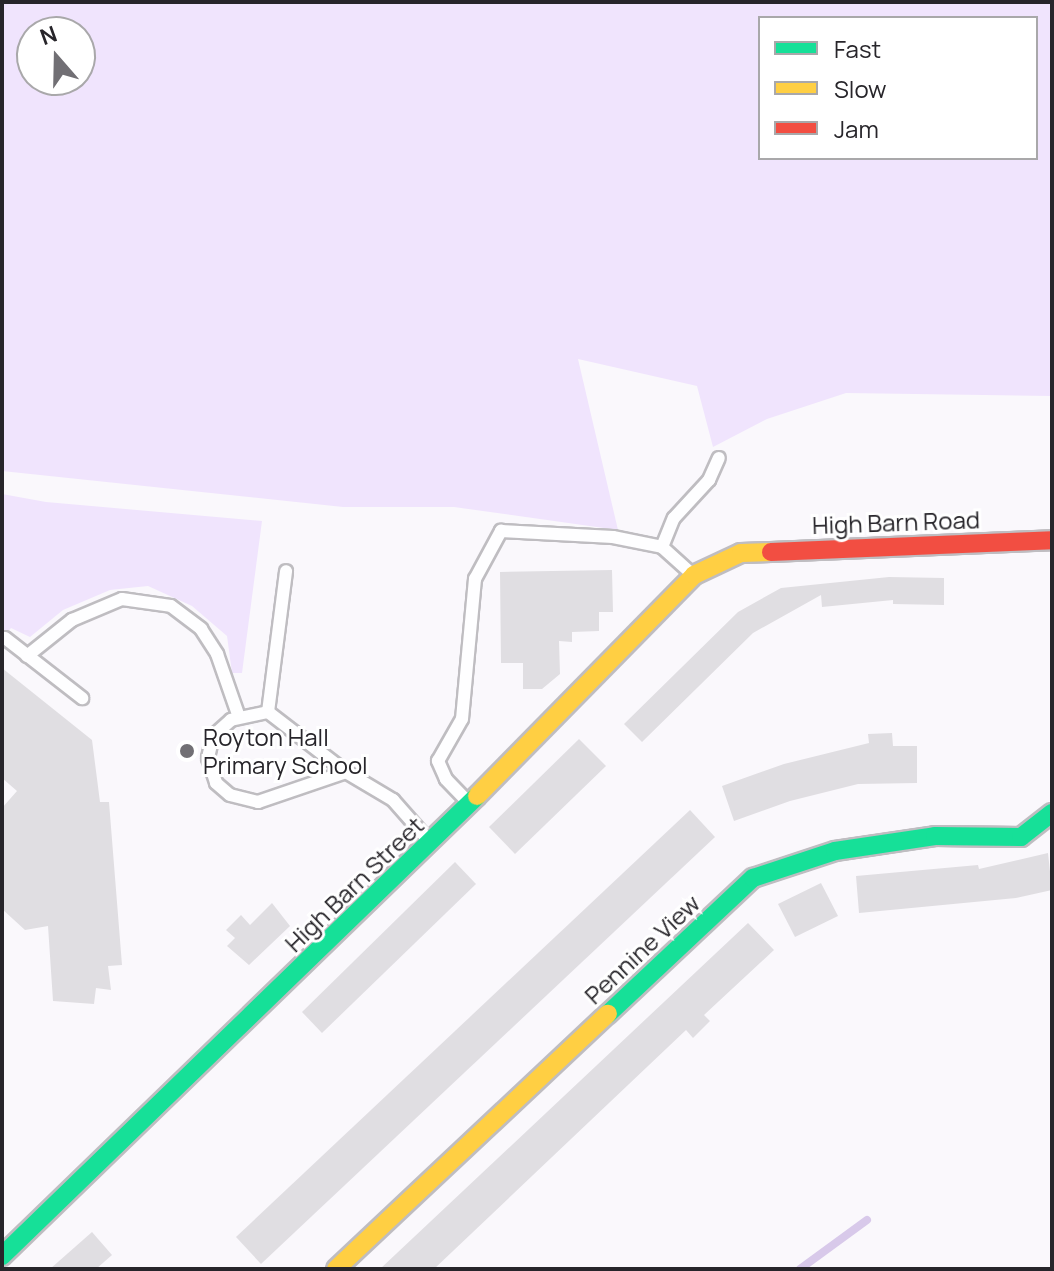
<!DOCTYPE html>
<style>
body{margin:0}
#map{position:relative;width:1054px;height:1271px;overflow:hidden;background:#faf8fc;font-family:Manrope,sans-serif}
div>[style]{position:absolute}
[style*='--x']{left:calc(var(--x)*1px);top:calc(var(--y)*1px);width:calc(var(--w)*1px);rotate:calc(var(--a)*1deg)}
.green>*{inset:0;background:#f0e4fd}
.stream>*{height:8px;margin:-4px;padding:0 4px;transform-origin:4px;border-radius:4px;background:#d8c9ea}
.building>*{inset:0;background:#e0dee2}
.roads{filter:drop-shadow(2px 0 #bfbdc1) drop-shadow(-2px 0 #bfbdc1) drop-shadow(0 2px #bfbdc1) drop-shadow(0 -2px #bfbdc1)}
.lane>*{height:12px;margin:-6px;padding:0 6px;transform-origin:6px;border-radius:6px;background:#fefeff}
.fast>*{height:18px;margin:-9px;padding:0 9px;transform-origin:9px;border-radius:9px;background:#16e098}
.slow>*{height:18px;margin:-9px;padding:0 9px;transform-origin:9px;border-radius:9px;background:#ffcf43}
.jam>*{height:18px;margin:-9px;padding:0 9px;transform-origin:9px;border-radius:9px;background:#f24e42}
.dots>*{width:22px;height:22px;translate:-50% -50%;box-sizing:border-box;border:4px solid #fff;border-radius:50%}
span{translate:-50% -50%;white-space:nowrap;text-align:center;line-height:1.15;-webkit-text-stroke:6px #fff;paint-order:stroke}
.street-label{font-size:24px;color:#27252a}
.poi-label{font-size:24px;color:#27252a}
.left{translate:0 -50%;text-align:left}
.frame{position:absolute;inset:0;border:4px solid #27252a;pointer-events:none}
.legend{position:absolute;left:758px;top:16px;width:280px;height:144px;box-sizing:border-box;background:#fff;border:2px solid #a9a8aa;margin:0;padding:10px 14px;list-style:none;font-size:24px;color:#27252a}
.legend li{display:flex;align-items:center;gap:16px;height:40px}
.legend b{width:40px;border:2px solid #a9a8aa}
.north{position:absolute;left:16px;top:16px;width:80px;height:80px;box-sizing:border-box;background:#fff;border:2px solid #a9a8aa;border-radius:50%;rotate:340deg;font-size:22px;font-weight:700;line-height:32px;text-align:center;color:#27252a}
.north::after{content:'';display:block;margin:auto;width:28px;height:36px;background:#716f74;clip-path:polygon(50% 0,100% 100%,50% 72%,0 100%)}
</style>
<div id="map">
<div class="green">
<i style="clip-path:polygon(evenodd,2px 2px,1052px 2px,1052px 396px,846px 393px,767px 419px,713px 447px,697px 386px,578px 359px,618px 530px,454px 507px,343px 507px,2px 471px,2px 2px,760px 18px,1036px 18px,1036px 158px,760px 158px,760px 18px,2px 2px,32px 32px,80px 32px,80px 80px,32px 80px,32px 32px)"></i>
<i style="clip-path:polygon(2px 494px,46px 502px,262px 521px,242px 673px,232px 673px,227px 636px,192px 606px,148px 586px,110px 590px,63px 610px,30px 637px,11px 628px,2px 639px)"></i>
</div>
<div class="stream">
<i style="--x:800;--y:1269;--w:83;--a:-36.2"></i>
</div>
<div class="building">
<i style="clip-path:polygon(612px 570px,613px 612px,599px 612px,599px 631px,572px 632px,572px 642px,559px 641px,560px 674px,542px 689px,523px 689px,523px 663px,501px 663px,500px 572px)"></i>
<i style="clip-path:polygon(889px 577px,944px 578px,944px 605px,893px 604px,893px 600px,822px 607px,821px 595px,753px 633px,642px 742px,624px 724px,738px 612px,781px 588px)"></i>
<i style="clip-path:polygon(2px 668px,92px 740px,100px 802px,109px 802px,122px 965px,108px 966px,111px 990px,96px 988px,94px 1004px,53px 1001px,48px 926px,25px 930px,2px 909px,2px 808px,17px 791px,2px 778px)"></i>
<i style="clip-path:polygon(892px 733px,893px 746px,917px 746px,917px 783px,858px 784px,790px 801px,734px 821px,722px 786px,784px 764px,869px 743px,868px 734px)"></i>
<i style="clip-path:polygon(579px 739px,606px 766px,515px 854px,489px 827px)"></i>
<i style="clip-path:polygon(690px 810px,715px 837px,261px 1264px,236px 1237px)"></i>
<i style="clip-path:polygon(1048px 853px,1052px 890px,1016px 898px,859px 913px,856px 876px,978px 865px,979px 869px)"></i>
<i style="clip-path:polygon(455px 862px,476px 884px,322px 1033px,302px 1012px)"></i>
<i style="clip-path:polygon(821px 883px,838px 916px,795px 937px,778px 904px)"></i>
<i style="clip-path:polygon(272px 903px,290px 926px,249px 965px,227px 946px,235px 938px,226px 930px,241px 915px,250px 925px)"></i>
<i style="clip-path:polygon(748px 923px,774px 950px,704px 1015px,710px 1021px,693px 1038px,686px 1030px,434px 1269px,380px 1269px)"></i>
<i style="clip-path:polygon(92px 1232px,112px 1255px,96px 1269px,50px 1269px)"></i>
</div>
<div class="roads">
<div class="lane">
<i style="--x:662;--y:547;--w:31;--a:-68"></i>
<i style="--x:674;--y:518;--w:52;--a:-47.4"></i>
<i style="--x:709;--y:480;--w:24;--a:-66"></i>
<i style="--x:5;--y:638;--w:98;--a:37.9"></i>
<i style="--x:27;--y:656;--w:58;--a:-38.7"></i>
<i style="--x:72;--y:620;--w:54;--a:-22.8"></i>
<i style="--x:122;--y:599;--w:49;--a:8.1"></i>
<i style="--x:171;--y:606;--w:38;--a:37"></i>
<i style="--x:201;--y:629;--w:30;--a:57"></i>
<i style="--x:217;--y:654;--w:67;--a:70.8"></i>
<i style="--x:268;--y:712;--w:142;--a:-82.7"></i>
<i style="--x:346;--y:772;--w:98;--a:-142.4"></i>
<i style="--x:268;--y:712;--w:38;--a:168"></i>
<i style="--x:231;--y:720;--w:24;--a:138"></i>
<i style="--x:213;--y:736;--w:23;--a:103"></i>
<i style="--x:208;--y:758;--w:26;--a:72"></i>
<i style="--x:216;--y:783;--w:18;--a:41"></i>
<i style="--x:230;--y:795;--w:29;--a:14"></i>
<i style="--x:258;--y:802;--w:93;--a:-18.8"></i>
<i style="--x:346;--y:772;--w:55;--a:30.8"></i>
<i style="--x:393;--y:800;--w:55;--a:48.7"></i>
<i style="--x:468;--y:802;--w:32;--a:-134"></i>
<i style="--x:446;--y:779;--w:20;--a:-114"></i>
<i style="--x:438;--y:761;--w:48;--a:-60.3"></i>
<i style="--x:462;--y:719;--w:141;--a:-84.7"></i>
<i style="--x:475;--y:579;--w:55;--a:-61.6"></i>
<i style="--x:501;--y:531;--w:112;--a:3.1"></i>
<i style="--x:613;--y:537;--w:50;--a:11.5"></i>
<i style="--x:662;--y:547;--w:39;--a:42"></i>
</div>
<div class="fast">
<i style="--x:608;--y:1014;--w:199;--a:-43.2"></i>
<i style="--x:753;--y:878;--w:86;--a:-18.2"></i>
<i style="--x:835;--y:851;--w:101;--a:-8.5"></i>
<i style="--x:935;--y:836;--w:86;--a:0.7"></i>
<i style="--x:1021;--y:837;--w:39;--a:-38"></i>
<i style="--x:2;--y:1256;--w:661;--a:-44.08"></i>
</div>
<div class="slow">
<i style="--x:477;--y:796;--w:310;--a:-45.5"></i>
<i style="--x:694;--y:575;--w:52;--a:-25.1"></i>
<i style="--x:741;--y:553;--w:30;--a:-2"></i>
<i style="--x:336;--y:1269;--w:373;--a:-43.2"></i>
</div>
<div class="jam">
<i style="--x:771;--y:552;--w:281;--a:-2.4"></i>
</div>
</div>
<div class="dots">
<i style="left:187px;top:751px;background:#716f74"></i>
</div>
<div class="street-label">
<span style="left:896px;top:522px;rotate:-2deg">High Barn Road</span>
<span style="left:354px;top:884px;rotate:-44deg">High Barn Street</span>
<span style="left:642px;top:949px;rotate:-43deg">Pennine View</span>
</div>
<div class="poi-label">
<span class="left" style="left:203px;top:751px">Royton Hall<br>Primary School</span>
</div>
<div class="frame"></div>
<ul class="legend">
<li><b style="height:10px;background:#16e098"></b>Fast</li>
<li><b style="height:10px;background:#ffcf43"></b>Slow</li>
<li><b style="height:10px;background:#f24e42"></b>Jam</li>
</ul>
<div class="north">N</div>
</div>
